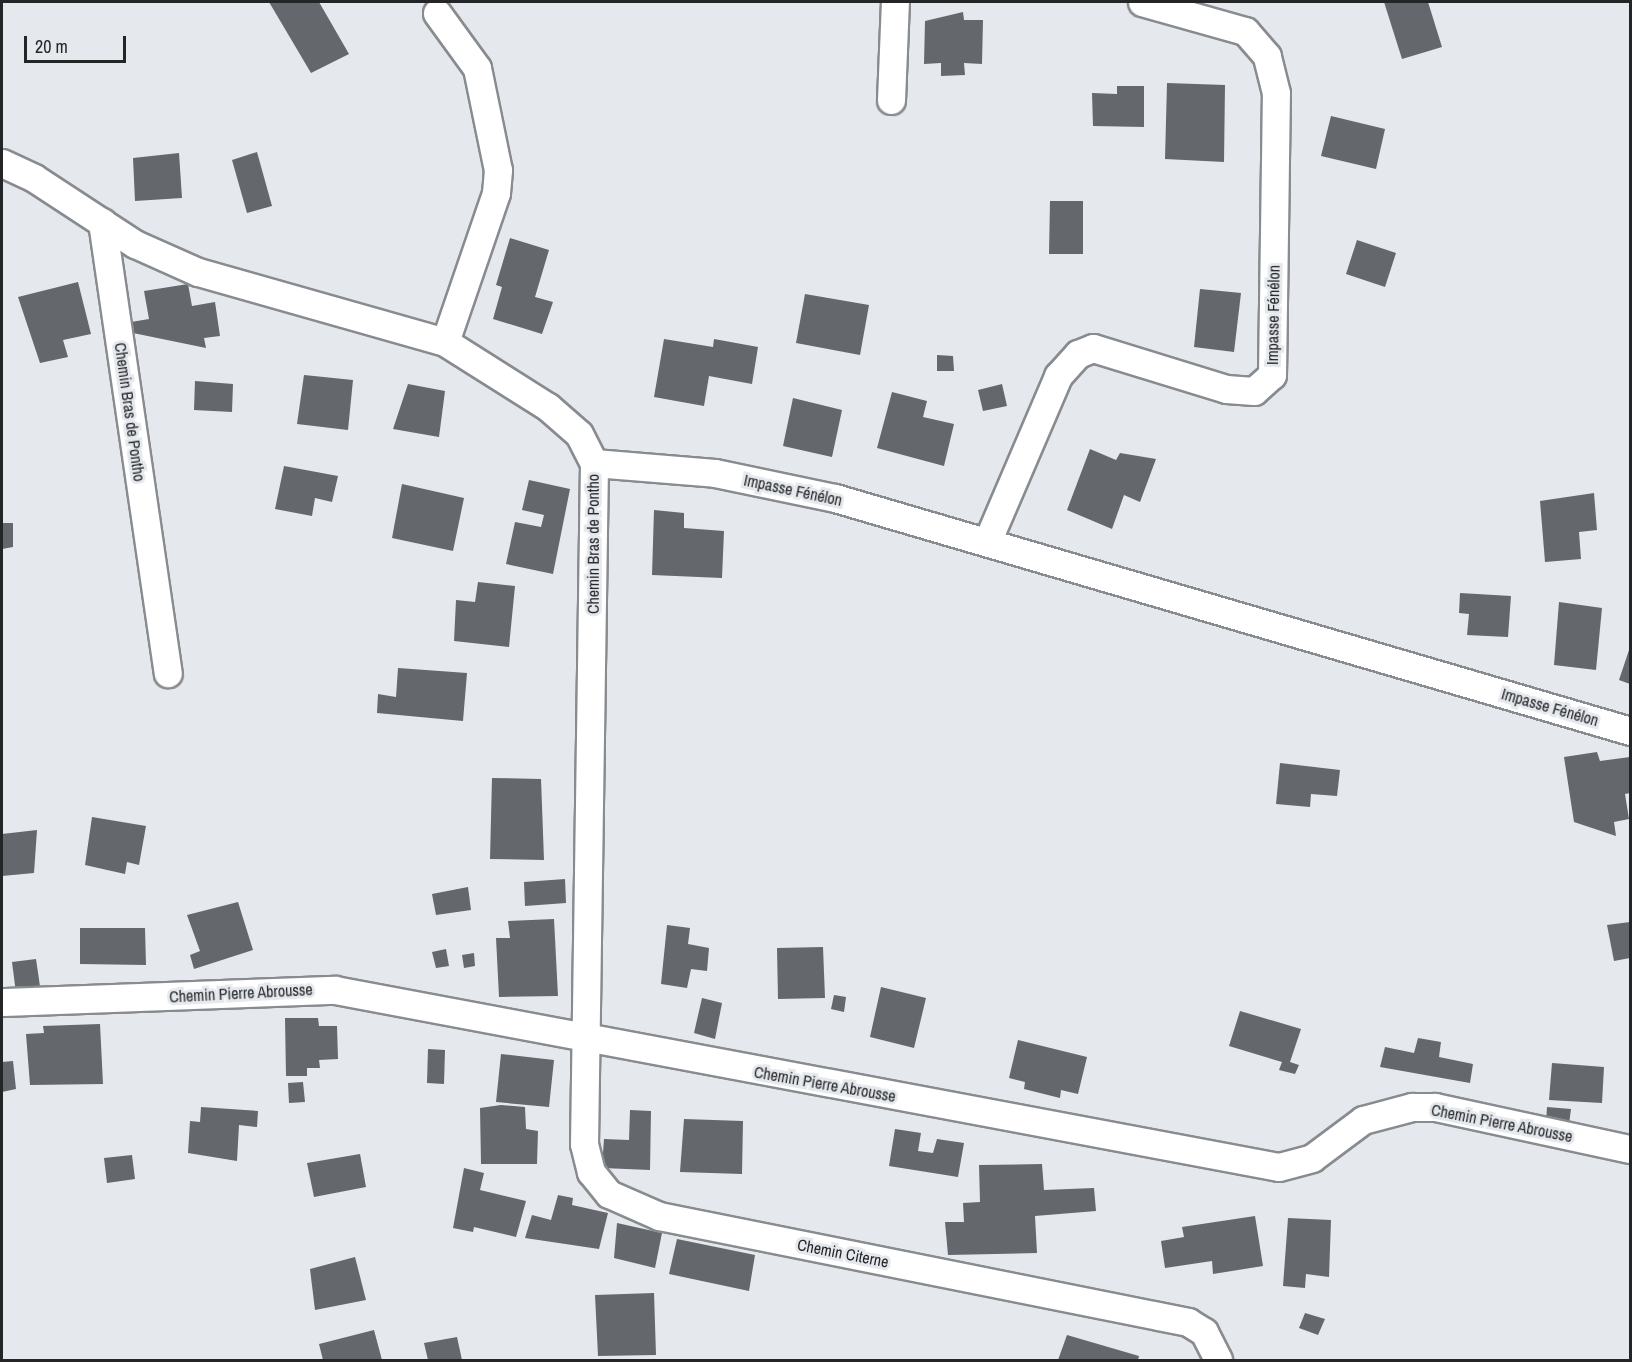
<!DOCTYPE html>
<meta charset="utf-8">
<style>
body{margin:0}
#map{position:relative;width:1632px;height:1362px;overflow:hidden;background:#e5e9ed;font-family:"Archivo Narrow",sans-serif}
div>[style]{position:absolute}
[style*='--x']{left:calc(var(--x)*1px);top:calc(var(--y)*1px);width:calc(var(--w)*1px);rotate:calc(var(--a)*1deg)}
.building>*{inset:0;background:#64676b}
.roads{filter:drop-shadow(2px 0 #888b8f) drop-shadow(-2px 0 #888b8f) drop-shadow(0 2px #888b8f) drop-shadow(0 -2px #888b8f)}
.street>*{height:27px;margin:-13.5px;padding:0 13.5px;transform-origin:13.5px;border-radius:13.5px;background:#fff}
span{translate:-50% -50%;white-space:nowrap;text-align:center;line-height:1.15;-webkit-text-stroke:6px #e5e9ed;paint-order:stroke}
.street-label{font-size:16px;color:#242527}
.frame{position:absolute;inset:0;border:3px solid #242527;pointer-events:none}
.scale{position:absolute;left:24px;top:36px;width:102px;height:27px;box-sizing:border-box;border:3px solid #242527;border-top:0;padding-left:8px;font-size:18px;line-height:21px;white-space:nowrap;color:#242527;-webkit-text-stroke:4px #e5e9ed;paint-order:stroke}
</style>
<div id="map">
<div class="building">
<i style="clip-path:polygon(269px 2px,319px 2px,349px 54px,311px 73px)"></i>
<i style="clip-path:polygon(1384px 2px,1428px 2px,1442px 47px,1402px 59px)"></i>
<i style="clip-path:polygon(963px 12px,964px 20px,983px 20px,982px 64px,964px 63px,965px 75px,941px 76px,941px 63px,924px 64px,925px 21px)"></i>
<i style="clip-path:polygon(1167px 83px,1225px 85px,1224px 162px,1165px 159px)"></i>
<i style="clip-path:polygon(1117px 86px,1144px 86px,1144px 127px,1093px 126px,1092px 93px,1117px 94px)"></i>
<i style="clip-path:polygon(1331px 116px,1385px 129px,1376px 169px,1321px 156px)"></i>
<i style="clip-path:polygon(257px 152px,272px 206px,247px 213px,232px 160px)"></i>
<i style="clip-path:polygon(179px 153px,182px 198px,135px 201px,133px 158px)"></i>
<i style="clip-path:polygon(1050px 201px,1083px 201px,1083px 254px,1049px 254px)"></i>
<i style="clip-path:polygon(510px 238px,549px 250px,535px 297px,553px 302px,542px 334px,493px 319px,502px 287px,496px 285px)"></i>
<i style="clip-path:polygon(1357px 240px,1396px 253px,1385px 287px,1346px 274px)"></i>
<i style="clip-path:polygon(78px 282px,91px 334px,63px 340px,68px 357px,40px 363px,18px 297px)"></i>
<i style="clip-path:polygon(188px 284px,192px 306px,215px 302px,220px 336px,204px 338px,206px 348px,133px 333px,131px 322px,149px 319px,144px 291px)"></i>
<i style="clip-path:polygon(1200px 289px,1241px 293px,1234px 352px,1194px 347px)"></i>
<i style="clip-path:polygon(805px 294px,869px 305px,860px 355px,796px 343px)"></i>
<i style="clip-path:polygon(664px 339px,713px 347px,714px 339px,758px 347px,752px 384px,709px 376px,704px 406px,654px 397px)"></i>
<i style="clip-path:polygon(937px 355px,953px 356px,954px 371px,937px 371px)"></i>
<i style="clip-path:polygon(304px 375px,353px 380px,348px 430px,297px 424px)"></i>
<i style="clip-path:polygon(195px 381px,233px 384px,232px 412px,194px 410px)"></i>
<i style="clip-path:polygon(408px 384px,445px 391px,439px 437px,393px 429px)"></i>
<i style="clip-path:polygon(1002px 384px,1007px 406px,983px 411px,978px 390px)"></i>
<i style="clip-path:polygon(892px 392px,927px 401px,923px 417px,954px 424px,944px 466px,877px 448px)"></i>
<i style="clip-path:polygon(793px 398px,842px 410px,832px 457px,783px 446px)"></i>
<i style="clip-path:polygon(1090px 449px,1116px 460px,1120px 453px,1156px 459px,1140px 502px,1124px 495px,1112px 529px,1067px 510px)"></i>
<i style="clip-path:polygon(284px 466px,338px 476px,332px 502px,315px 498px,312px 516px,275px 509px)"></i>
<i style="clip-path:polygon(529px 480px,570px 489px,553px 574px,506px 564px,515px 522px,541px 527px,544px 515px,522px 510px)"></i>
<i style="clip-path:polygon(402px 484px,464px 498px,453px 551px,392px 538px)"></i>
<i style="clip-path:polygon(1594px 493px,1597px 530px,1579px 532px,1581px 559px,1545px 562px,1540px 501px)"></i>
<i style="clip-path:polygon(654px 510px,684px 513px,684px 528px,724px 531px,722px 578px,652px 575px)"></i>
<i style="clip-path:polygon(2px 523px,13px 523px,13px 547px,2px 549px)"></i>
<i style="clip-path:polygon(478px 582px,515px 586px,509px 647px,454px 641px,456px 600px,475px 602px)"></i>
<i style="clip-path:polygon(1460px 593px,1511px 596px,1508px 637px,1467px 635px,1469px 614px,1459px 613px)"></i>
<i style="clip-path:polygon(1559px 602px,1602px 608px,1596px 670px,1554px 665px)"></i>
<i style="clip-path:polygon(1630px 647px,1630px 684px,1619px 680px)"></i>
<i style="clip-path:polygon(398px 668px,467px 673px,463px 721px,377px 713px,378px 694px,396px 697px)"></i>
<i style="clip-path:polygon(1597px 752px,1600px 761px,1630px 757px,1630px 793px,1625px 794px,1629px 819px,1614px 822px,1616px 836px,1574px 822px,1564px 757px)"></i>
<i style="clip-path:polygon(1280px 763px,1340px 770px,1337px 796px,1311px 794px,1310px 807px,1276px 804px)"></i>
<i style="clip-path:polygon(492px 778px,541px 779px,544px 860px,490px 859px)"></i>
<i style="clip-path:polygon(92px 817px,146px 826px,139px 865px,127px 862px,125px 874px,85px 865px)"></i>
<i style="clip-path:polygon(37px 830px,34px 873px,2px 876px,2px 834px)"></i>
<i style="clip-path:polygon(565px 879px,566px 903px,525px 906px,524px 882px)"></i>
<i style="clip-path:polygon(468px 887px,471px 910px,436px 915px,432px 894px)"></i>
<i style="clip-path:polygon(238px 902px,253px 950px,194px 969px,190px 955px,200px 951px,187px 915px)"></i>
<i style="clip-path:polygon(554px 919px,558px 996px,499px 997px,496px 938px,510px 938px,508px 921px)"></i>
<i style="clip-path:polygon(1630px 922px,1630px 958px,1614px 961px,1607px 925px)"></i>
<i style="clip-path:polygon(667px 925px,690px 928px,688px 944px,709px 948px,707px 971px,691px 969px,687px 988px,661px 984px)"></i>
<i style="clip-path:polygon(80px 928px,145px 928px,146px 965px,80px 964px)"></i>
<i style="clip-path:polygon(823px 947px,825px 998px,778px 999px,777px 948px)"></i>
<i style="clip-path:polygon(446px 949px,449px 966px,436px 968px,432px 952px)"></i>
<i style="clip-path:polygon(474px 953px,475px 966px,464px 968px,462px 955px)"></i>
<i style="clip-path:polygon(36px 959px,41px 993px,16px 993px,12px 962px)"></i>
<i style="clip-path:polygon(881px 987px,926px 998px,914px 1048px,870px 1037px)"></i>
<i style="clip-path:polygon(834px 995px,846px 997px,844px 1012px,831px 1009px)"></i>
<i style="clip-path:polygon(702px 998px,722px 1003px,715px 1039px,694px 1033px)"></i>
<i style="clip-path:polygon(1240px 1011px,1301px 1029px,1290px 1062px,1299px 1065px,1295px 1074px,1279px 1070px,1282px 1062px,1229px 1046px)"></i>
<i style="clip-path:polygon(285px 1018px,318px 1018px,319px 1026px,337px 1026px,338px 1059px,319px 1060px,320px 1068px,307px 1068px,307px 1076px,286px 1076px)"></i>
<i style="clip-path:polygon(100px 1024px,103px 1084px,30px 1085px,26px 1034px,44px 1033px,43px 1026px)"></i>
<i style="clip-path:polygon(1418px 1038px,1441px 1042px,1439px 1057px,1473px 1064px,1470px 1083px,1380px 1067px,1385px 1047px,1414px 1053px)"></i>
<i style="clip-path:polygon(1018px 1040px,1087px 1057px,1078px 1094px,1061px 1090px,1060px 1098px,1024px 1089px,1025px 1082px,1009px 1078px)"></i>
<i style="clip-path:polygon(428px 1049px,445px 1050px,444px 1084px,427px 1083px)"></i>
<i style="clip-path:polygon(501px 1054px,554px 1060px,549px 1107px,496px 1102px)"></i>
<i style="clip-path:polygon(13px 1061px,16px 1089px,2px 1092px,2px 1062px)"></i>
<i style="clip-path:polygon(1552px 1063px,1604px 1067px,1602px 1103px,1549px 1100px)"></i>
<i style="clip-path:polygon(303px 1082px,305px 1102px,289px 1103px,288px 1083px)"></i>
<i style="clip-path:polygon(501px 1105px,525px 1107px,526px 1129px,538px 1131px,537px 1164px,481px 1164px,480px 1108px)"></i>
<i style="clip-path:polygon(201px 1107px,258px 1111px,257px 1127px,239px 1125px,237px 1161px,188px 1153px,190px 1121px,200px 1122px)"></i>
<i style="clip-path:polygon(1547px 1107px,1571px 1109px,1569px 1124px,1546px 1122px)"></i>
<i style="clip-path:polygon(630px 1110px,651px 1111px,650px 1170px,602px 1168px,604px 1139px,629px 1140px)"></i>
<i style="clip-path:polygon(684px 1119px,743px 1121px,742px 1174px,680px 1172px)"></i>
<i style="clip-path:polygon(895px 1129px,921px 1133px,918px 1151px,933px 1153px,937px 1139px,964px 1143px,958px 1177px,889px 1166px)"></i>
<i style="clip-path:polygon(360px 1154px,366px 1187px,314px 1197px,307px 1163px)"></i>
<i style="clip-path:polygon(132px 1155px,135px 1179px,107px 1183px,104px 1158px)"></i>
<i style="clip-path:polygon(1042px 1164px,1044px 1190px,1094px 1188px,1096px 1211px,1035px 1216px,1037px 1253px,948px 1255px,945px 1222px,964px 1222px,963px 1203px,980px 1202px,979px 1165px)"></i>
<i style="clip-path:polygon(464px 1168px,484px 1173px,480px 1190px,526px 1201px,516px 1237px,474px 1227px,473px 1232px,453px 1228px)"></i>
<i style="clip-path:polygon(558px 1195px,573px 1198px,572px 1205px,608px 1213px,599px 1249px,525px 1238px,532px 1215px,551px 1220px)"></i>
<i style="clip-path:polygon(1255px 1216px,1263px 1266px,1213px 1274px,1212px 1261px,1165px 1268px,1161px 1241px,1184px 1237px,1182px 1227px)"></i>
<i style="clip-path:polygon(1288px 1218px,1331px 1220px,1329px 1277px,1306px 1274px,1305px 1288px,1283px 1286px)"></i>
<i style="clip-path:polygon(617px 1223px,662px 1233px,655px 1268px,614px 1258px)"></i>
<i style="clip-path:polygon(677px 1239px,755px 1255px,749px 1291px,669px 1274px)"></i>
<i style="clip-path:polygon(355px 1257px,366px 1300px,315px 1310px,310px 1269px)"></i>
<i style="clip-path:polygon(654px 1293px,656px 1355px,598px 1356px,595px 1295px)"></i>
<i style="clip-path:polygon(1305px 1313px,1325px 1319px,1318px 1335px,1299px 1328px)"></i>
<i style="clip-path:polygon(374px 1330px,382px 1360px,323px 1360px,319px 1344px)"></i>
<i style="clip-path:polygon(1067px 1335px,1139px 1356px,1138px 1360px,1058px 1360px)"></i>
<i style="clip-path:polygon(457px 1337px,462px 1360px,428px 1360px,424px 1343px)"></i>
</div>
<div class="roads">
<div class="street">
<i style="--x:437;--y:13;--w:68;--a:54"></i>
<i style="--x:477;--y:68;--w:104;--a:78.4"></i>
<i style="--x:498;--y:170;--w:23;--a:95"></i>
<i style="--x:496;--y:193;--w:157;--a:108.9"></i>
<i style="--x:891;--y:100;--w:98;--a:-87.7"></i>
<i style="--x:2;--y:163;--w:35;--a:25"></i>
<i style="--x:34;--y:178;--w:121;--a:33.2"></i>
<i style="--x:135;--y:244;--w:69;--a:24"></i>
<i style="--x:198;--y:272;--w:257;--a:15.8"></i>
<i style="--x:445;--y:342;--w:122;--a:32.3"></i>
<i style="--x:548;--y:407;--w:41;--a:41.1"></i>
<i style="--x:579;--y:434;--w:33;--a:63"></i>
<i style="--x:594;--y:463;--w:681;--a:90.84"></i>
<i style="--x:584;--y:1144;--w:29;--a:76"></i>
<i style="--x:591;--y:1172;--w:28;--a:51"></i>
<i style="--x:609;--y:1194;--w:55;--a:23.7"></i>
<i style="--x:659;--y:1216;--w:540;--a:11.33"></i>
<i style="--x:1188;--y:1322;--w:19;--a:32"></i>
<i style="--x:1204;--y:1332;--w:31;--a:63"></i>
<i style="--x:102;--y:222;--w:456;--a:81.7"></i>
<i style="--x:594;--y:463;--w:121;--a:4.7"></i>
<i style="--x:715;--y:473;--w:123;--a:11.8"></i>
<i style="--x:835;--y:498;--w:828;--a:16.33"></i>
<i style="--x:987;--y:542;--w:181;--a:-66.8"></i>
<i style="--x:1058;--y:376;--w:30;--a:-48"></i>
<i style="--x:1078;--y:354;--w:16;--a:-22"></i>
<i style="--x:1093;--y:348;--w:139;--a:17.1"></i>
<i style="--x:1226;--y:389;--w:28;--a:4"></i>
<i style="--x:1254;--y:391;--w:24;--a:-42"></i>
<i style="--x:1272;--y:375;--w:282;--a:-89.2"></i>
<i style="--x:1276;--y:93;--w:38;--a:-104"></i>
<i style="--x:1267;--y:56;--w:33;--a:-131"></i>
<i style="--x:1245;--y:31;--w:107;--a:-164.3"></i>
<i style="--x:2;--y:1002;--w:333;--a:-2.1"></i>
<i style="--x:335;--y:990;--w:960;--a:10.62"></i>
<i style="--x:1279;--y:1167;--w:34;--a:-15"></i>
<i style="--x:1312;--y:1158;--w:64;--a:-36.7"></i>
<i style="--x:1363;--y:1120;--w:51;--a:-14.9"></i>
<i style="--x:1412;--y:1107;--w:23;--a:0"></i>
<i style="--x:1435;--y:1107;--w:199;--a:12.2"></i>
</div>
</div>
<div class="street-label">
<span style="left:1273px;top:315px;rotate:-89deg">Impasse Fénélon</span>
<span style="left:130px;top:412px;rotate:82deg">Chemin Bras de Pontho</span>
<span style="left:793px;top:490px;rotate:12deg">Impasse Fénélon</span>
<span style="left:593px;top:544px;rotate:-90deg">Chemin Bras de Pontho</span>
<span style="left:1550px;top:707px;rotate:16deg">Impasse Fénélon</span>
<span style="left:241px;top:993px;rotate:-3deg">Chemin Pierre Abrousse</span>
<span style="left:825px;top:1084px;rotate:10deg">Chemin Pierre Abrousse</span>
<span style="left:1502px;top:1123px;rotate:11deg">Chemin Pierre Abrousse</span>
<span style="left:843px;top:1253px;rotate:11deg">Chemin Citerne</span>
</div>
<div class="frame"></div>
<div class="scale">20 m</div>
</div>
